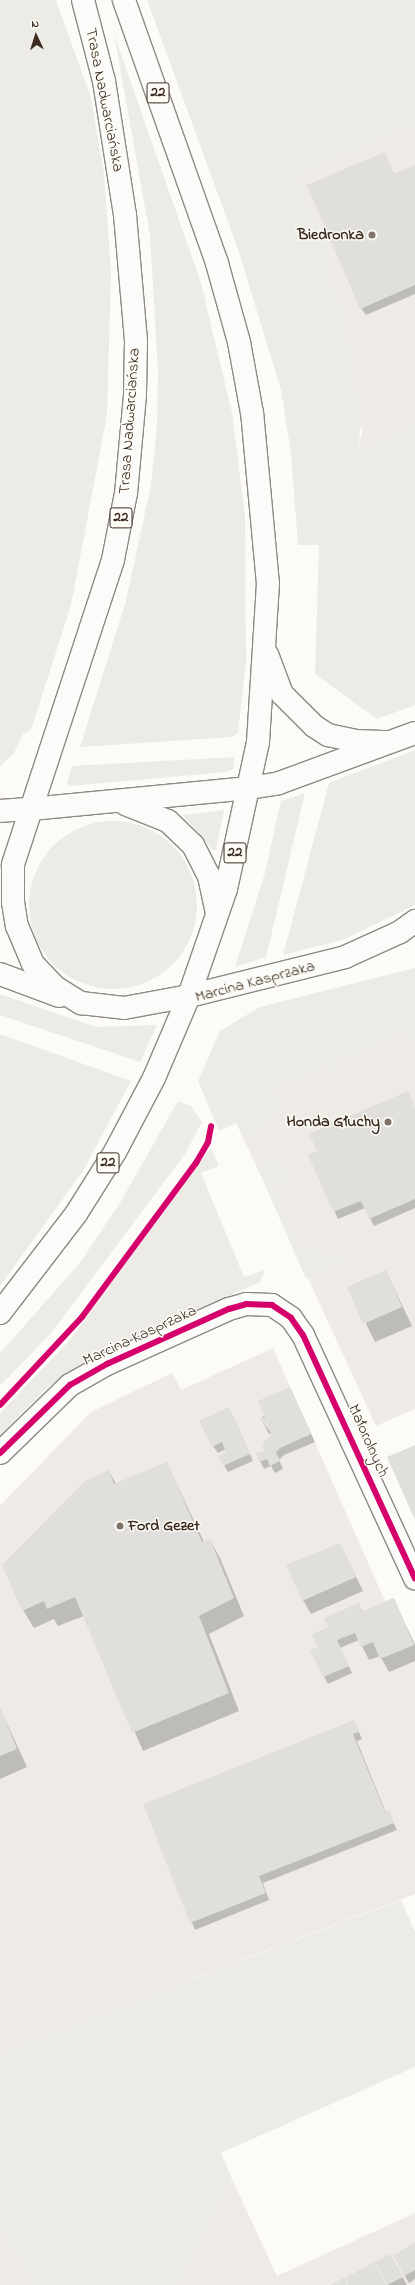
<!DOCTYPE html>
<meta charset="utf-8">
<style>
body{margin:0}
#map{position:relative;width:415px;height:2285px;overflow:hidden;background:#fcfbf8;font-family:"Indie Flower",sans-serif}
div>[style]{position:absolute}
[style*='--x']{left:calc(var(--x)*1px);top:calc(var(--y)*1px);width:calc(var(--w)*1px);rotate:calc(var(--a)*1deg)}
.built>*{inset:0;background:#eeebe7}
.green>*{inset:0;background:#edebe6}
.round{border-radius:50%}
.shadow>*{inset:0;background:#0003}
.building>*{inset:0;background:#e0dfdc}
.roads{filter:drop-shadow(1px 0 #8d8985) drop-shadow(-1px 0 #8d8985) drop-shadow(0 1px #8d8985) drop-shadow(0 -1px #8d8985)}
.street>*{height:22px;margin:-11px;padding:0 11px;transform-origin:11px;border-radius:11px;background:#fbfbf9}
.secondary>*{height:22px;margin:-11px;padding:0 11px;transform-origin:11px;border-radius:11px;background:#fbfbf9}
.primary>*{height:22px;margin:-11px;padding:0 11px;transform-origin:11px;border-radius:11px;background:#fbfbf9}
.cycleway>*{height:6px;margin:-3px;padding:0 3px;transform-origin:3px;border-radius:3px;background:#d6006c}
.dots>*{width:11px;height:11px;translate:-50% -50%;box-sizing:border-box;border:2px solid #fdfcf7;border-radius:50%}
span{translate:-50% -50%;white-space:nowrap;text-align:center;line-height:1.15;-webkit-text-stroke:3px #fdfcf7;paint-order:stroke}
.shield-label span{padding:1px 3px;background:#fdfcf7;border:1px solid;border-radius:3px;-webkit-text-stroke-width:0}
.shield-label{font-size:15px;color:#3b2a1e;font-weight:700}
.street-label{font-size:16px;color:#3b2a1e}
.poi-label{font-size:16px;color:#3b2a1e;font-weight:700}
.right{translate:-100% -50%;text-align:right}
.left{translate:0 -50%;text-align:left}
.north{position:absolute;left:16px;top:16px;width:40px;height:40px;-webkit-text-stroke:3px #fdfcf7;paint-order:stroke;rotate:356deg;font-size:11px;font-weight:700;line-height:16px;text-align:center;color:#3b2a1e}
.north::after{content:'';display:block;margin:auto;width:14px;height:18px;background:#3b2a1e;clip-path:polygon(50% 0,100% 100%,50% 72%,0 100%)}
</style>
<div id="map">
<div class="built">
<i style="clip-path:polygon(415px 126px,415px 424px,358px 448px,362px 432px,353px 353px,341px 323px,349px 319px,326px 266px,335px 262px,299px 179px,323px 165px)"></i>
<i style="clip-path:polygon(415px 1004px,415px 1409px,376px 1426px,236px 1122px,259px 1044px)"></i>
<i style="clip-path:polygon(273px 1348px,385px 1601px,394px 1598px,415px 1646px,415px 1894px,0 2052px,0 1506px,91px 1412px,172px 1373px,181px 1390px)"></i>
<i style="clip-path:polygon(232px 2179px,277px 2276px,415px 2213px,415px 2285px,178px 2285px)"></i>
<i style="clip-path:polygon(0 2228px,32px 2285px,0 2285px)"></i>
</div>
<div class="green">
<i style="clip-path:polygon(0 0,56px 0,91px 98px,104px 173px,111px 272px,107px 415px,71px 605px,31px 730px,23px 734px,14px 753px,0 766px)"></i>
<i style="clip-path:polygon(147px 0,415px 0,415px 126px,323px 165px,299px 179px,335px 263px,326px 266px,349px 319px,341px 323px,353px 353px,362px 417px,358px 448px,415px 424px,415px 705px,377px 719px,315px 674px,319px 545px,298px 545px,291px 453px,281px 390px,238px 249px)"></i>
<i style="clip-path:polygon(114px 34px,201px 283px,232px 413px,245px 516px,246px 662px,238px 733px,232px 737px,80px 747px,126px 601px,151px 485px,157px 426px,158px 372px,150px 235px)"></i>
<i style="clip-path:polygon(415px 750px,415px 905px,343px 940px,283px 955px,329px 783px)"></i>
<i style="clip-path:polygon(235px 757px,233px 769px,227px 772px,69px 786px,67px 783px,72px 766px)"></i>
<i style="clip-path:polygon(305px 793px,266px 957px,235px 967px,265px 873px,281px 801px)"></i>
<i style="clip-path:polygon(224px 810px,216px 849px,214px 851px,183px 815px)"></i>
<i class="round" style="left:29px;top:821px;width:168px;height:168px"></i>
<i style="clip-path:polygon(415px 968px,415px 1051px,407px 1033px,336px 1064px,344px 1082px,334px 1087px,326px 1068px,275px 1090px,283px 1109px,254px 1135px,243px 1136px,236px 1123px,219px 1131px,198px 1081px,220px 1031px,260px 1007px)"></i>
<i style="clip-path:polygon(0 994px,96px 1027px,157px 1025px,140px 1062px,0 1015px)"></i>
<i style="clip-path:polygon(0 1034px,131px 1081px,83px 1171px,0 1286px)"></i>
<i style="clip-path:polygon(178px 1101px,191px 1106px,202px 1122px,185px 1154px,51px 1333px,0 1386px,0 1353px,79px 1264px,120px 1203px)"></i>
<i style="clip-path:polygon(211px 1148px,219px 1166px,201px 1173px,244px 1277px,265px 1270px,260px 1282px,81px 1364px,48px 1387px,0 1435px,0 1413px,69px 1341px)"></i>
<i style="clip-path:polygon(270px 1153px,282px 1159px,292px 1181px,276px 1188px,301px 1247px,317px 1241px,327px 1255px,354px 1256px,306px 1279px,257px 1166px,262px 1157px)"></i>
<i style="clip-path:polygon(401px 1900px,415px 1932px,415px 2067px,221px 2153px,232px 2179px,178px 2285px,32px 2285px,0 2228px,0 2052px)"></i>
</div>
<div class="shadow">
<i style="clip-path:polygon(388px 161px,394px 174px,415px 166px,415px 294px,366px 315px,361px 308px)"></i>
<i style="clip-path:polygon(415px 1107px,415px 1208px,374px 1226px,365px 1208px,338px 1219px,309px 1155px)"></i>
<i style="clip-path:polygon(386px 1271px,412px 1326px,375px 1342px,348px 1287px)"></i>
<i style="clip-path:polygon(290px 1388px,315px 1442px,284px 1455px,279px 1460px,283px 1469px,275px 1473px,271px 1466px,264px 1469px,260px 1461px,276px 1432px,269px 1434px,261px 1419px)"></i>
<i style="clip-path:polygon(233px 1416px,253px 1461px,228px 1472px,224px 1465px,226px 1449px,218px 1453px,213px 1446px)"></i>
<i style="clip-path:polygon(167px 1463px,204px 1542px,210px 1540px,220px 1558px,244px 1616px,209px 1634px,239px 1711px,143px 1751px,84px 1616px,58px 1626px,54px 1619px,34px 1628px,23px 1610px,109px 1471px,116px 1484px)"></i>
<i style="clip-path:polygon(340px 1544px,363px 1591px,311px 1614px,303px 1600px)"></i>
<i style="clip-path:polygon(393px 1599px,415px 1644px,415px 1661px,389px 1672px,380px 1656px,369px 1660px,359px 1640px,340px 1648px,352px 1673px,328px 1684px,311px 1651px,319px 1647px,329px 1628px,358px 1604px,363px 1612px)"></i>
<i style="clip-path:polygon(0 1708px,27px 1767px,0 1779px)"></i>
<i style="clip-path:polygon(354px 1721px,362px 1739px,357px 1741px,386px 1813px,388px 1812px,397px 1830px,263px 1883px,269px 1900px,195px 1930px,144px 1805px)"></i>
<i style="clip-path:polygon(415px 2244px,415px 2279px,409px 2283px,405px 2276px)"></i>
<i style="clip-path:polygon(390px 2255px,407px 2285px,388px 2285px,376px 2262px)"></i>
</div>
<div class="building">
<i style="clip-path:polygon(385px 152px,394px 174px,415px 165px,415px 285px,360px 309px,307px 185px)"></i>
<i style="clip-path:polygon(408px 1091px,415px 1107px,415px 1199px,369px 1219px,361px 1201px,333px 1212px,308px 1155px,317px 1151px,309px 1134px)"></i>
<i style="clip-path:polygon(386px 1270px,402px 1307px,363px 1324px,347px 1287px)"></i>
<i style="clip-path:polygon(290px 1387px,311px 1434px,280px 1448px,276px 1452px,280px 1461px,270px 1466px,267px 1459px,259px 1462px,256px 1453px,264px 1450px,262px 1444px,272px 1434px,260px 1419px,265px 1417px,258px 1401px)"></i>
<i style="clip-path:polygon(229px 1407px,250px 1454px,223px 1466px,218px 1456px,226px 1452px,222px 1442px,212px 1447px,199px 1421px)"></i>
<i style="clip-path:polygon(415px 1445px,415px 1520px,387px 1457px)"></i>
<i style="clip-path:polygon(167px 1462px,202px 1542px,210px 1539px,234px 1598px,199px 1616px,229px 1693px,132px 1733px,75px 1597px,47px 1609px,44px 1601px,22px 1611px,2px 1565px,85px 1481px,109px 1470px,114px 1484px)"></i>
<i style="clip-path:polygon(340px 1543px,356px 1577px,302px 1601px,286px 1565px)"></i>
<i style="clip-path:polygon(394px 1598px,414px 1645px,380px 1659px,373px 1642px,361px 1647px,355px 1633px,337px 1640px,349px 1666px,323px 1677px,310px 1650px,318px 1647px,312px 1634px,328px 1627px,324px 1618px,359px 1603px,362px 1612px)"></i>
<i style="clip-path:polygon(0 1706px,17px 1749px,0 1756px)"></i>
<i style="clip-path:polygon(354px 1720px,359px 1732px,353px 1734px,385px 1812px,389px 1810px,394px 1823px,259px 1876px,266px 1893px,190px 1923px,143px 1804px)"></i>
<i style="clip-path:polygon(415px 2243px,415px 2270px,404px 2276px,393px 2255px)"></i>
<i style="clip-path:polygon(390px 2254px,403px 2277px,387px 2285px,375px 2262px)"></i>
<i style="clip-path:polygon(374px 2262px,386px 2285px,348px 2285px,345px 2278px)"></i>
<i style="clip-path:polygon(344px 2278px,347px 2285px,330px 2285px)"></i>
</div>
<div class="roads">
<div class="street">
<i style="--x:0;--y:811;--w:31;--a:-4"></i>
<i style="--x:0;--y:1453;--w:98;--a:-44.2"></i>
<i style="--x:70;--y:1385;--w:43;--a:-29.6"></i>
<i style="--x:107;--y:1364;--w:134;--a:-24.3"></i>
<i style="--x:229;--y:1309;--w:18;--a:-16"></i>
<i style="--x:246;--y:1304;--w:26;--a:2"></i>
<i style="--x:272;--y:1305;--w:23;--a:34"></i>
<i style="--x:291;--y:1318;--w:21;--a:55"></i>
<i style="--x:303;--y:1335;--w:268;--a:65.3"></i>
</div>
<div class="secondary">
<i style="--x:249;--y:788;--w:30;--a:-9"></i>
<i style="--x:279;--y:783;--w:145;--a:-20.2"></i>
<i style="--x:189;--y:996;--w:161;--a:-14"></i>
<i style="--x:345;--y:957;--w:60;--a:-24.4"></i>
<i style="--x:400;--y:932;--w:19;--a:-36"></i>
</div>
<div class="primary">
<i style="--x:83;--y:0;--w:84;--a:75.5"></i>
<i style="--x:104;--y:81;--w:136;--a:81.1"></i>
<i style="--x:125;--y:215;--w:126;--a:85"></i>
<i style="--x:136;--y:341;--w:54;--a:91.1"></i>
<i style="--x:135;--y:395;--w:98;--a:95.2"></i>
<i style="--x:126;--y:493;--w:68;--a:101"></i>
<i style="--x:113;--y:560;--w:321;--a:108.2"></i>
<i style="--x:13;--y:865;--w:37;--a:90"></i>
<i style="--x:13;--y:902;--w:24;--a:81"></i>
<i style="--x:17;--y:926;--w:41;--a:67.2"></i>
<i style="--x:33;--y:964;--w:32;--a:46"></i>
<i style="--x:55;--y:987;--w:31;--a:32"></i>
<i style="--x:81;--y:1003;--w:43;--a:6.6"></i>
<i style="--x:124;--y:1008;--w:66;--a:-10.5"></i>
<i style="--x:267;--y:654;--w:43;--a:69.4"></i>
<i style="--x:282;--y:694;--w:45;--a:45"></i>
<i style="--x:314;--y:726;--w:17;--a:33"></i>
<i style="--x:328;--y:735;--w:29;--a:12"></i>
<i style="--x:356;--y:741;--w:33;--a:2"></i>
<i style="--x:125;--y:804;--w:46;--a:21.6"></i>
<i style="--x:168;--y:821;--w:35;--a:44"></i>
<i style="--x:193;--y:845;--w:35;--a:63"></i>
<i style="--x:209;--y:876;--w:38;--a:78"></i>
<i style="--x:31;--y:809;--w:219;--a:-5.5"></i>
<i style="--x:0;--y:974;--w:63;--a:20.4"></i>
<i style="--x:0;--y:1313;--w:125;--a:-52.5"></i>
<i style="--x:76;--y:1214;--w:73;--a:-57.8"></i>
<i style="--x:115;--y:1152;--w:84;--a:-62.2"></i>
<i style="--x:154;--y:1078;--w:89;--a:-66.9"></i>
<i style="--x:189;--y:996;--w:113;--a:-70.9"></i>
<i style="--x:226;--y:889;--w:150;--a:-77.7"></i>
<i style="--x:258;--y:742;--w:158;--a:-86.4"></i>
<i style="--x:268;--y:584;--w:172;--a:-95.3"></i>
<i style="--x:252;--y:413;--w:72;--a:-100.4"></i>
<i style="--x:239;--y:342;--w:82;--a:-105.6"></i>
<i style="--x:217;--y:263;--w:279;--a:-109.5"></i>
</div>
</div>
<div class="cycleway">
<i style="--x:0;--y:1405;--w:120;--a:-47"></i>
<i style="--x:82;--y:1317;--w:192;--a:-53.5"></i>
<i style="--x:196;--y:1163;--w:24;--a:-60"></i>
<i style="--x:208;--y:1142;--w:16;--a:-79"></i>
<i style="--x:0;--y:1453;--w:98;--a:-44.2"></i>
<i style="--x:70;--y:1385;--w:43;--a:-29.6"></i>
<i style="--x:107;--y:1364;--w:134;--a:-24.3"></i>
<i style="--x:229;--y:1309;--w:18;--a:-16"></i>
<i style="--x:246;--y:1304;--w:26;--a:2"></i>
<i style="--x:272;--y:1305;--w:23;--a:34"></i>
<i style="--x:291;--y:1318;--w:21;--a:55"></i>
<i style="--x:303;--y:1335;--w:268;--a:65.3"></i>
</div>
<div class="dots">
<i style="left:372px;top:235px;background:#7f736a"></i>
<i style="left:388px;top:1122px;background:#7f736a"></i>
<i style="left:120px;top:1526px;background:#7f736a"></i>
</div>
<div class="shield-label">
<span style="left:158px;top:93px">22</span>
<span style="left:121px;top:518px">22</span>
<span style="left:235px;top:853px">22</span>
<span style="left:108px;top:1163px">22</span>
</div>
<div class="street-label">
<span style="left:104px;top:100px;rotate:79deg">Trasa Nadwarciańska</span>
<span style="left:130px;top:421px;rotate:-86deg">Trasa Nadwarciańska</span>
<span style="left:255px;top:982px;rotate:-15deg">Marcina Kasprzaka</span>
<span style="left:140px;top:1336px;rotate:-25deg">Marcina Kasprzaka</span>
<span style="left:368px;top:1441px;rotate:66deg">Małorolnych</span>
</div>
<div class="poi-label">
<span class="right" style="left:364px;top:235px">Biedronka</span>
<span class="right" style="left:380px;top:1122px">Honda Głuchy</span>
<span class="left" style="left:128px;top:1526px">Ford Gezet</span>
</div>
<div class="north">N</div>
</div>
